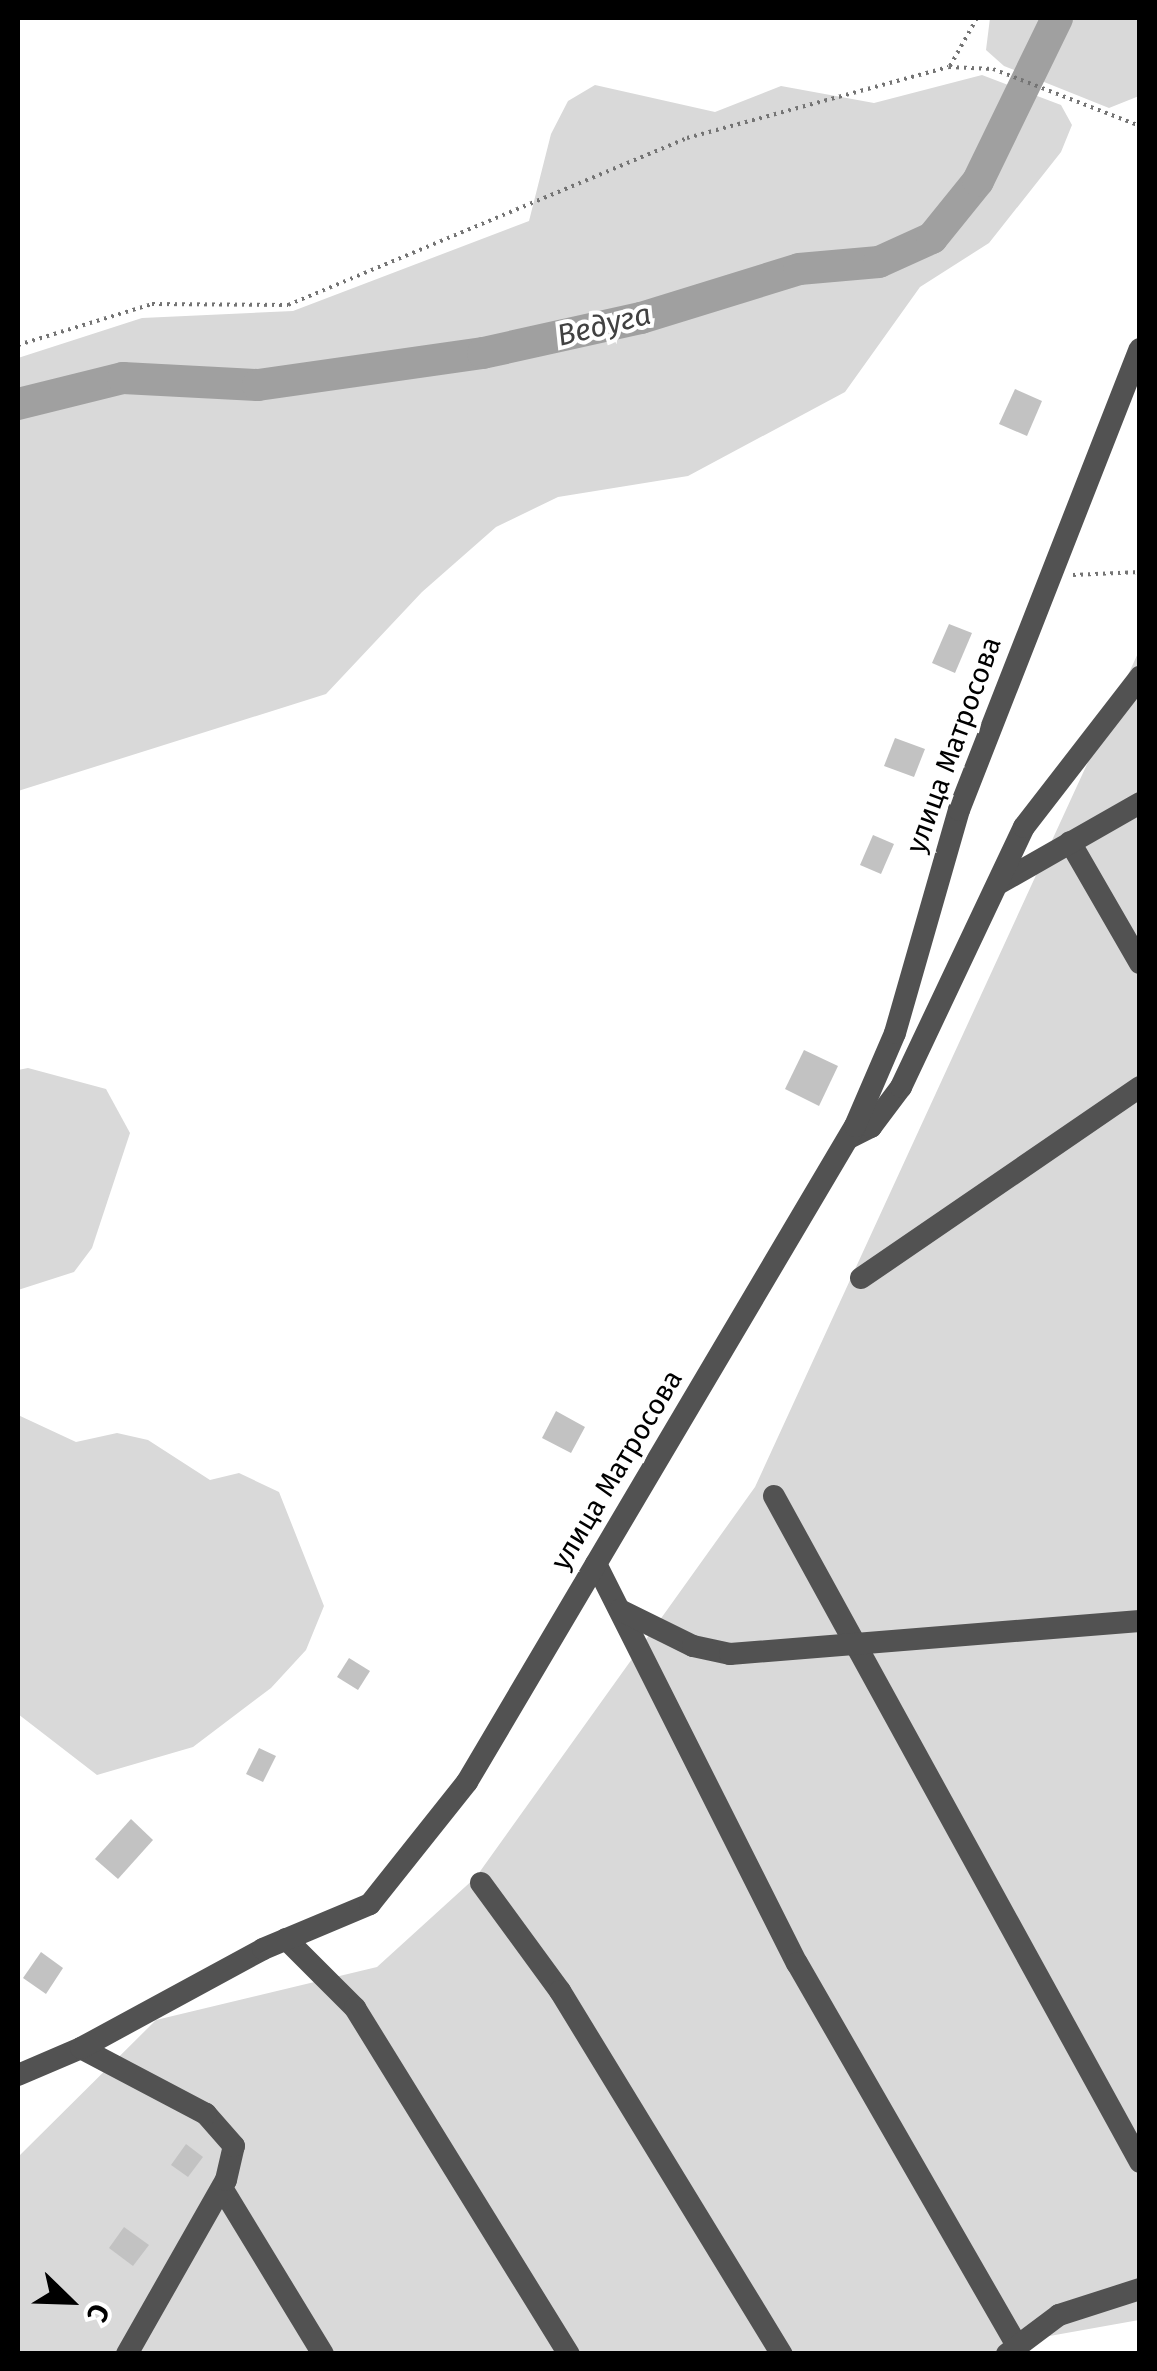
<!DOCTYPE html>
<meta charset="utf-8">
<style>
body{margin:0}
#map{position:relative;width:1157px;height:2371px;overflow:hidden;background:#fff;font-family:"Fira Sans",sans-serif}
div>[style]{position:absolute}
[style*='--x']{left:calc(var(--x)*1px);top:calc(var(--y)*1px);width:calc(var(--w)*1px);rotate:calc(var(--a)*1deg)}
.green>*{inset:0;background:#d9d9d9}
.river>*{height:32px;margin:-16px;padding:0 16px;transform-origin:16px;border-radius:16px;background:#a0a0a0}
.building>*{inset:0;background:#c2c2c2}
.path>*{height:4px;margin-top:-2px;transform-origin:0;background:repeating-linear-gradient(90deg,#747474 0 2.5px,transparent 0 7.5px)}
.minor>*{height:22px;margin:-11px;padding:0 11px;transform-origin:11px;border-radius:11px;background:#525252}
span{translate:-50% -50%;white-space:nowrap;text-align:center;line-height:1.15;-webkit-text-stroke:8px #fff;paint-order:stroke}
.street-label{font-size:28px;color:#000}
.water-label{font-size:30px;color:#414141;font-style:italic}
.frame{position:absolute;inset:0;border:20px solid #000;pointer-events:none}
.north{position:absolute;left:20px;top:2251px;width:100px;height:100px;-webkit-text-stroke:8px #fff;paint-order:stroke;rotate:113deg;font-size:28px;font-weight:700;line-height:40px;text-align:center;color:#000}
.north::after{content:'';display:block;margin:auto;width:35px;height:45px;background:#000;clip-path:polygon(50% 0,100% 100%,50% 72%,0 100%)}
</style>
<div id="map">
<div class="green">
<i style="clip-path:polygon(990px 18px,1139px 18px,1139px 96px,1109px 108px,1004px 66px,986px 50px)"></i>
<i style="clip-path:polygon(982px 75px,1061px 105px,1072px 125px,1061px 152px,989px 243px,920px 287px,845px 392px,688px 476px,558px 497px,496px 527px,422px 592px,326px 694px,18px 791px,18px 358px,142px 318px,293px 311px,529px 221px,551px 134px,568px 101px,595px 85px,715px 112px,781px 86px,874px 103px)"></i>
<i style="clip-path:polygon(1139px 651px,1139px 2320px,1011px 2343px,996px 2354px,18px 2354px,18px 2157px,156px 2020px,377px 1967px,476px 1877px,755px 1487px)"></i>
<i style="clip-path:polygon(28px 1068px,106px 1089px,130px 1133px,92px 1248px,74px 1272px,18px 1290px,18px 1070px)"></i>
<i style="clip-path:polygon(18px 1415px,76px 1442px,117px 1433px,148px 1440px,210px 1480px,239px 1473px,279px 1492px,324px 1606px,306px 1650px,271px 1688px,193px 1747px,97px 1775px,18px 1714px)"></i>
</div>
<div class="river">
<i style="--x:18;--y:404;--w:108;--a:-13.9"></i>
<i style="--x:123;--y:378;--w:135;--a:3"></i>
<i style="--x:258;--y:385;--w:227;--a:-8.1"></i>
<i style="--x:483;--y:353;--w:162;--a:-12.5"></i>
<i style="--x:641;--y:318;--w:165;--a:-17.2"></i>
<i style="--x:799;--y:269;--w:80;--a:-5"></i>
<i style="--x:879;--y:262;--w:58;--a:-24.4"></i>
<i style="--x:932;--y:238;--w:73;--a:-51.1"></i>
<i style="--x:978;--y:181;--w:181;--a:-64.1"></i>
</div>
<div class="building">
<i style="clip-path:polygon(1015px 389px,1042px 401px,1027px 436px,999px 424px)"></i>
<i style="clip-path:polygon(949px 624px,972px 633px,955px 673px,932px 663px)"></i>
<i style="clip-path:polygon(895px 738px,925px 749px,914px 777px,884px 766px)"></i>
<i style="clip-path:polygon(873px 835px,894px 844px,881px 874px,860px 865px)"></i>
<i style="clip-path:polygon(804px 1050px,838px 1066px,819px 1106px,785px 1089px)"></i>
<i style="clip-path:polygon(556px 1411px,585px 1427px,571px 1453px,542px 1438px)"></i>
<i style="clip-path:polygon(349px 1658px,370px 1671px,358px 1690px,337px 1677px)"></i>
<i style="clip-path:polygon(259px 1748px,276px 1756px,263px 1782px,246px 1774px)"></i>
<i style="clip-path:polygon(131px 1819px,153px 1840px,118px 1879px,95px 1859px)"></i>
<i style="clip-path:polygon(41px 1952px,63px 1968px,46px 1994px,23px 1978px)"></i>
<i style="clip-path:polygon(186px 2144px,203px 2157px,188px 2177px,171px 2165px)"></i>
<i style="clip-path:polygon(124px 2227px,149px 2245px,133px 2266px,109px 2248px)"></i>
</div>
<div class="path">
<i style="--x:950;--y:66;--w:55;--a:-60.6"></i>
<i style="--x:18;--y:345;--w:140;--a:-17"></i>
<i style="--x:152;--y:304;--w:136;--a:0.4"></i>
<i style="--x:288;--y:305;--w:433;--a:-22.7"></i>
<i style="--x:687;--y:138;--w:271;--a:-15.2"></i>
<i style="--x:949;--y:67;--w:44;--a:2.6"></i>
<i style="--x:993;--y:69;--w:158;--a:21.2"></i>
<i style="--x:1073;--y:575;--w:67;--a:-2.6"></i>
</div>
<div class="minor">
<i style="--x:1070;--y:842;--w:140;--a:60"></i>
<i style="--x:998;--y:884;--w:163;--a:-29.7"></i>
<i style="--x:849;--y:1138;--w:25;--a:-27"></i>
<i style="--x:871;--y:1127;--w:50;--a:-53.1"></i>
<i style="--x:901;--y:1087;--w:288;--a:-64.7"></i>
<i style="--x:1024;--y:827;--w:190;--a:-52.3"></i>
<i style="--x:861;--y:1278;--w:338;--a:-34.4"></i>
<i style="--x:774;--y:1496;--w:760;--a:61.21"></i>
<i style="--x:596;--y:1564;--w:447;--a:63.3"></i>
<i style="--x:797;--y:1963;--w:441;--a:60.1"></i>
<i style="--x:620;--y:1610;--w:81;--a:26.3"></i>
<i style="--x:693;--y:1646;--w:38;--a:12"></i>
<i style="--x:730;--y:1654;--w:411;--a:-4.6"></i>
<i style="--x:481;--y:1883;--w:134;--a:53.8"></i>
<i style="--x:560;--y:1991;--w:426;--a:58.6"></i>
<i style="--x:286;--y:1939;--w:98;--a:45"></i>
<i style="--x:355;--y:2008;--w:407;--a:58.3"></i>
<i style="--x:18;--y:2075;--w:69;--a:-23.2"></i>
<i style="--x:222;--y:2188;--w:194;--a:58.7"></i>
<i style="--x:127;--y:2354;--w:200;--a:-60.4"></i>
<i style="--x:226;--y:2180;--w:35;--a:-77"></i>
<i style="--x:234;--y:2146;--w:43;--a:-131.2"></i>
<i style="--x:206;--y:2114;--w:141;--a:-152.2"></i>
<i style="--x:81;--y:2048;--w:207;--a:-28.5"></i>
<i style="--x:263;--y:1949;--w:116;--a:-22.8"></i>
<i style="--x:370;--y:1904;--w:156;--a:-51.5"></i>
<i style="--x:467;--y:1782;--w:762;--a:-59.4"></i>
<i style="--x:855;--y:1126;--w:101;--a:-66.7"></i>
<i style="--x:895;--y:1033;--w:232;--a:-74"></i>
<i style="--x:959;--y:810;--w:495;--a:-68.6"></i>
<i style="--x:1007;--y:2354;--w:65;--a:-36.9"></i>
<i style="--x:1059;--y:2315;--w:85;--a:-17.8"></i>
</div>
<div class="street-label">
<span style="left:954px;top:745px;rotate:-70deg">улица Матросова</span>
<span style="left:617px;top:1470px;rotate:-59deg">улица Матросова</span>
</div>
<div class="water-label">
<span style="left:604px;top:325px;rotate:-14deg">Ведуга</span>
</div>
<div class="frame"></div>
<div class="north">С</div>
</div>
